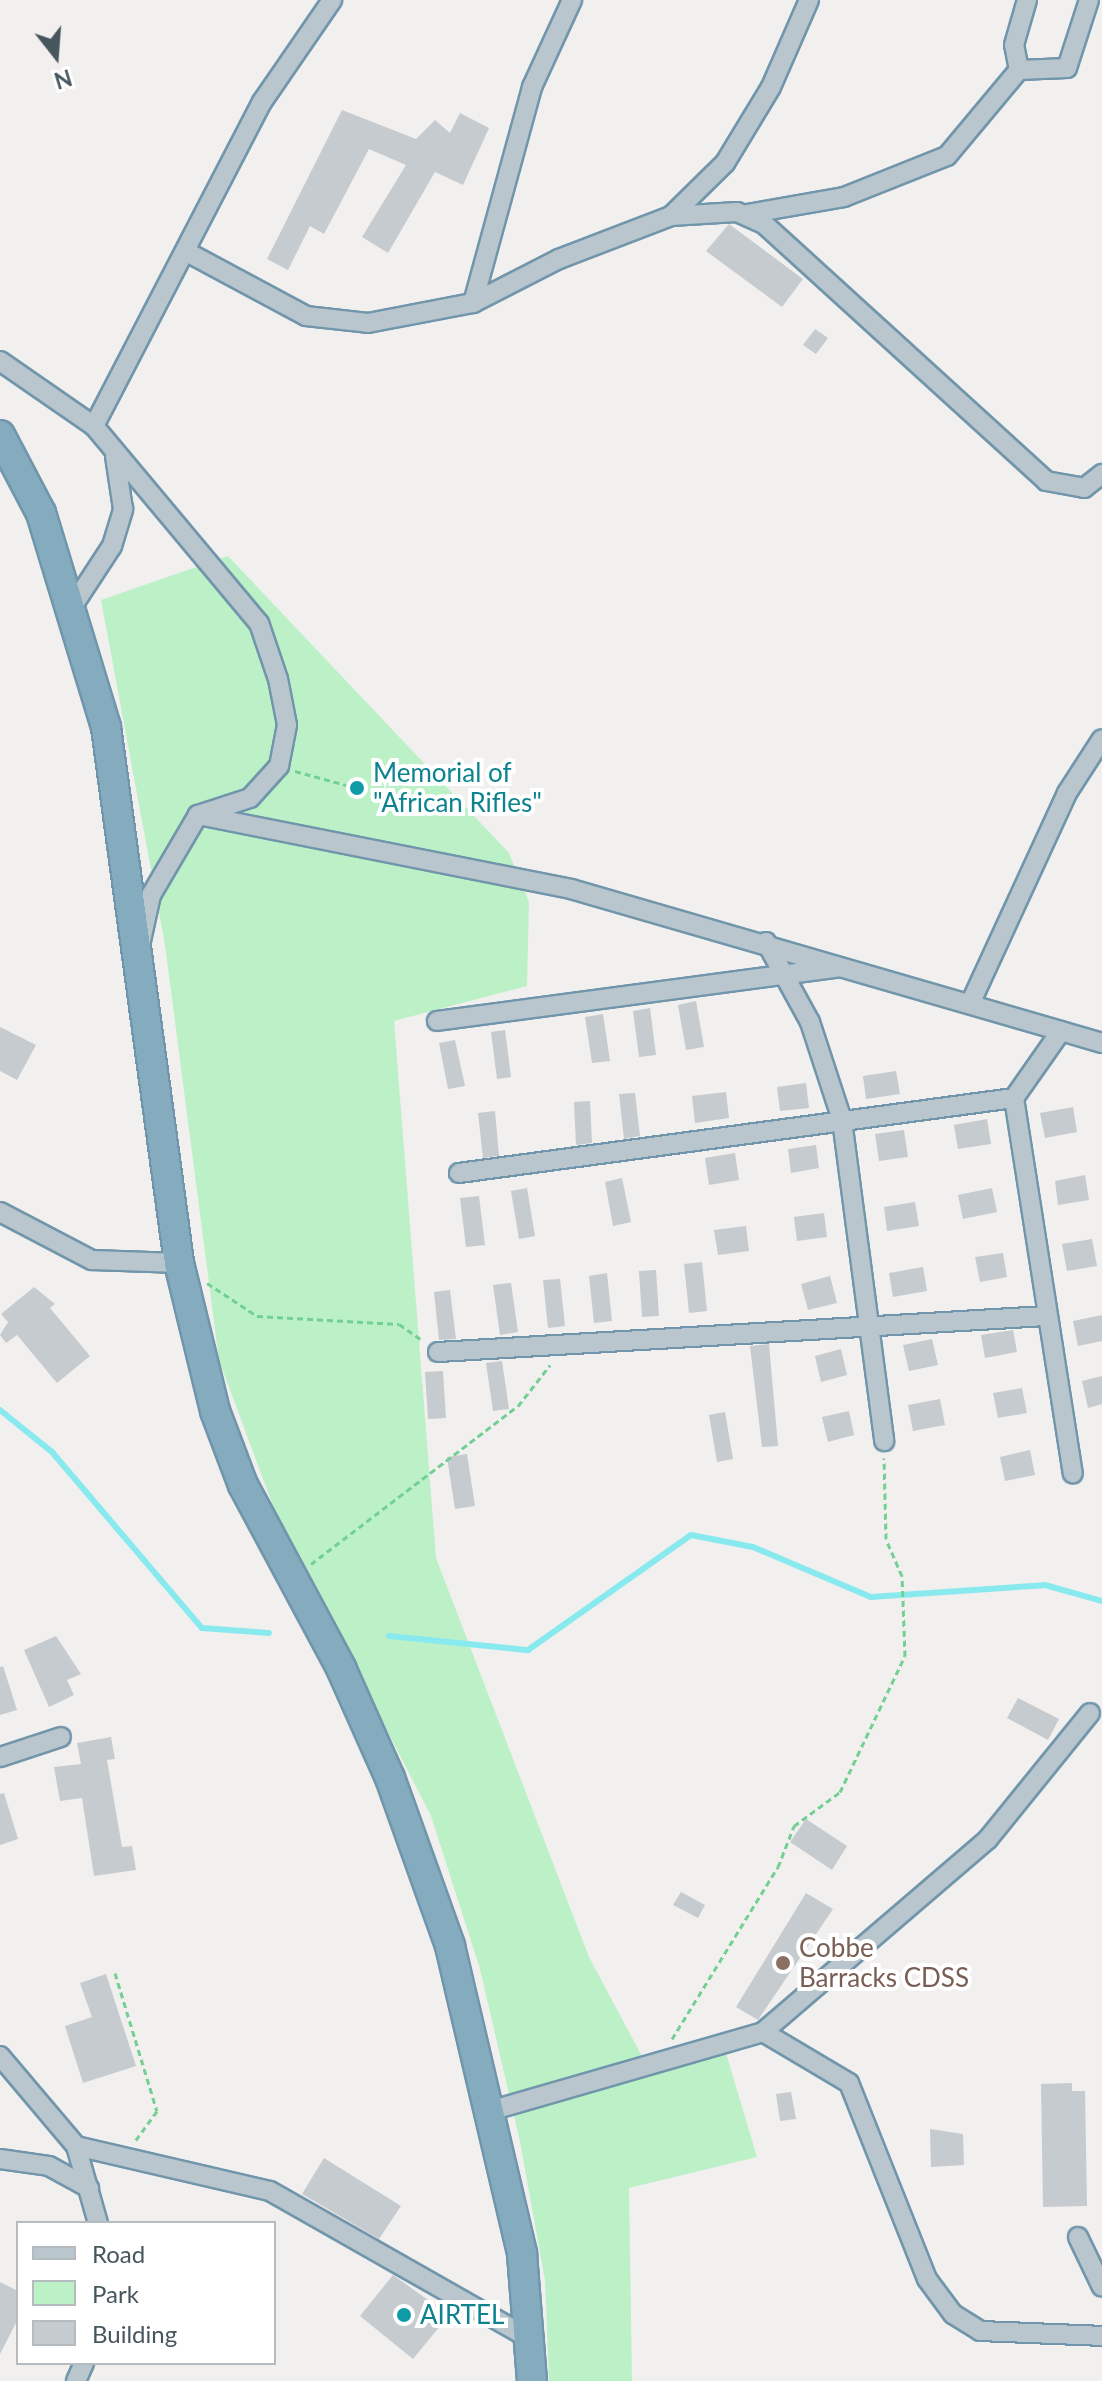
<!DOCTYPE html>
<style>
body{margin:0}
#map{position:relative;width:1102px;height:2381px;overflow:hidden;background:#f2efef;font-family:Lato,sans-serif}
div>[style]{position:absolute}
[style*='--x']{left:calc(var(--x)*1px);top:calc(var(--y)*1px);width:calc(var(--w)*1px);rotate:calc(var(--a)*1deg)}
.green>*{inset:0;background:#bcf1c8}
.stream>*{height:6px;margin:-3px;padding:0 3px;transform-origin:3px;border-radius:3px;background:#88eaef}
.building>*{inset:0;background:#c6cbcf}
.path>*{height:3px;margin-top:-1.5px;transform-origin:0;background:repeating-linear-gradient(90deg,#73d093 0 6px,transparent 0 10px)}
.roads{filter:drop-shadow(2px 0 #7196ab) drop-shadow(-2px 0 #7196ab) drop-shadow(0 2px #7196ab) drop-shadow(0 -2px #7196ab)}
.minor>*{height:18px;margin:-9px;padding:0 9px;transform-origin:9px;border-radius:9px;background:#bac6cd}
.highway>*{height:28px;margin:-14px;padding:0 14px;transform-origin:14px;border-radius:14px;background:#85abbf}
.dots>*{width:22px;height:22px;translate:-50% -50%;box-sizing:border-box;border:4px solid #fff;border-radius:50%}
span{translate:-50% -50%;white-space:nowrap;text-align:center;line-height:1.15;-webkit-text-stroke:8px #fff;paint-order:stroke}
.culture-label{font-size:26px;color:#0d838f}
.left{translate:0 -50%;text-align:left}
.education-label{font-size:26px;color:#785e54}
.legend{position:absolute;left:16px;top:2221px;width:260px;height:144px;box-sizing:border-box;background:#fff;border:2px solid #b5bbbe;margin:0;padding:10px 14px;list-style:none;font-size:24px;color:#47565d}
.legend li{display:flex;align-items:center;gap:16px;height:40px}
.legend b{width:40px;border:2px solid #b5bbbe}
.north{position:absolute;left:16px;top:16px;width:80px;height:80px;-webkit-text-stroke:6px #fff;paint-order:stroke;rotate:163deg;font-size:22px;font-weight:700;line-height:32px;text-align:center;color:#47565d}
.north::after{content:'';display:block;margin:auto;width:28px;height:36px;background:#47565d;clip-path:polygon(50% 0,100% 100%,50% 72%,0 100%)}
</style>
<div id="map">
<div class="green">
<i style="clip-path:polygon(228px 556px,509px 853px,529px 902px,527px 986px,394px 1021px,436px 1558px,589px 1957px,646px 2064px,723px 2043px,757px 2157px,629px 2188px,632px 2381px,549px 2381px,545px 2280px,520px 2142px,480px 1969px,431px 1816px,276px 1514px,219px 1360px,165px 945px,101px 600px)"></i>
</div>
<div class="stream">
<i style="--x:0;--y:1410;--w:67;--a:38.9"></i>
<i style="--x:52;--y:1452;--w:231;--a:49.6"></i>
<i style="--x:202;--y:1628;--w:67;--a:4.3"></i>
<i style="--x:389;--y:1636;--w:140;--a:5.8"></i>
<i style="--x:528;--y:1650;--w:199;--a:-35.2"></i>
<i style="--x:691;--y:1535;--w:63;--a:11"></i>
<i style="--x:753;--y:1547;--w:128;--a:23"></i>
<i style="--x:871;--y:1597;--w:174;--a:-3.9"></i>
<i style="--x:1045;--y:1585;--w:59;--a:15.7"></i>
</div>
<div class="building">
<i style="clip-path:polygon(342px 110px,416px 139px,435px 120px,450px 133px,460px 113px,489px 128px,463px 185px,435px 172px,388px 253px,362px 237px,406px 165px,369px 149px,324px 234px,310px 226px,288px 270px,267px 259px)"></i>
<i style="clip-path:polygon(729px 224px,803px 279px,782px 307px,706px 251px)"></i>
<i style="clip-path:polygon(815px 329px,828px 338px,816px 354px,803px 345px)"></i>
<i style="clip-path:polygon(696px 1001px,704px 1047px,686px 1050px,678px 1005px)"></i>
<i style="clip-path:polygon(650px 1008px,656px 1055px,639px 1057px,633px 1011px)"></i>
<i style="clip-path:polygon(603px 1014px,610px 1061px,592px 1063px,585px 1017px)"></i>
<i style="clip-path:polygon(0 1027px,36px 1045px,17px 1080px,0 1071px)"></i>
<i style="clip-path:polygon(505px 1030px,511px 1077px,497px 1079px,491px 1032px)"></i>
<i style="clip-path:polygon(455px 1040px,465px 1086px,448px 1089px,439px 1043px)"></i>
<i style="clip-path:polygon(896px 1071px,900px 1094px,866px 1099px,863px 1076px)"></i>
<i style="clip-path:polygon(806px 1083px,809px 1108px,780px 1111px,777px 1087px)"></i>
<i style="clip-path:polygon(726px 1092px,729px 1118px,695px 1123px,692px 1096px)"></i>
<i style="clip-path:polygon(635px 1093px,640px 1136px,624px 1139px,619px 1094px)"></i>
<i style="clip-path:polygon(590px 1101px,592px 1143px,576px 1145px,574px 1102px)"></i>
<i style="clip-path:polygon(1073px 1107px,1077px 1132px,1045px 1138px,1040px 1113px)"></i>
<i style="clip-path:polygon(495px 1111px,499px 1156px,483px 1158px,478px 1113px)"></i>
<i style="clip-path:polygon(987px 1119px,991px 1144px,958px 1149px,954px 1125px)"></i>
<i style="clip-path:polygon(904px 1130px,908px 1157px,879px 1161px,875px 1134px)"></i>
<i style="clip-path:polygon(816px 1145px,819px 1168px,791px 1173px,788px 1149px)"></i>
<i style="clip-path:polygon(735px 1153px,739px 1180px,709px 1185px,705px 1158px)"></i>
<i style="clip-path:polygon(1085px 1175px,1089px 1200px,1058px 1205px,1055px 1181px)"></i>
<i style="clip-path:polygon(622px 1178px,631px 1222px,613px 1226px,605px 1182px)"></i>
<i style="clip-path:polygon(527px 1188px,535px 1236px,519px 1239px,511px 1191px)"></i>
<i style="clip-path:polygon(992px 1188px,997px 1212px,963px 1219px,958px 1195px)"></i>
<i style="clip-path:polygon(479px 1196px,485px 1245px,466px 1247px,460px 1198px)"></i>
<i style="clip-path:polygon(915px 1202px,919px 1226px,887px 1231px,884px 1207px)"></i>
<i style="clip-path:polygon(824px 1213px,827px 1237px,797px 1241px,794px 1217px)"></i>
<i style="clip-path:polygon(746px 1226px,749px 1251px,718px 1255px,714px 1230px)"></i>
<i style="clip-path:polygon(1092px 1239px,1097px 1266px,1067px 1271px,1062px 1244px)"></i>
<i style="clip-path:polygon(1003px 1253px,1007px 1277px,980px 1282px,975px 1257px)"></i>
<i style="clip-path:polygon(702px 1262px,707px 1311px,689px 1313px,684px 1264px)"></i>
<i style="clip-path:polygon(923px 1267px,927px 1291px,893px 1297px,889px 1273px)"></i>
<i style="clip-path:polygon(656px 1270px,659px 1316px,642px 1317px,639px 1271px)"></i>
<i style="clip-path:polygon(607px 1273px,612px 1321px,594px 1323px,589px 1276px)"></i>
<i style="clip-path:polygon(830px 1276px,837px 1303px,808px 1310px,801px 1284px)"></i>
<i style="clip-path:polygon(560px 1279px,565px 1326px,548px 1328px,543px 1280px)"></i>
<i style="clip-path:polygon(511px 1283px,518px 1332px,500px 1335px,493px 1285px)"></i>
<i style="clip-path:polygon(34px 1287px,55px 1304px,50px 1308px,90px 1356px,57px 1383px,17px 1335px,6px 1343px,0 1335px,8px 1322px,1px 1314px)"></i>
<i style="clip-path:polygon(450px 1290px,456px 1339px,439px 1340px,434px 1292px)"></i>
<i style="clip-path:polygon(1102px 1315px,1102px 1341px,1078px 1346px,1073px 1321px)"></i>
<i style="clip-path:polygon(1013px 1330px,1017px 1352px,985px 1358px,981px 1335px)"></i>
<i style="clip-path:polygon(932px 1339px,938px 1365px,909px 1371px,903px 1345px)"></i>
<i style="clip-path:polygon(769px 1344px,778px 1446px,762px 1447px,750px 1346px)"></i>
<i style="clip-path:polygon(841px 1349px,847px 1375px,821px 1382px,815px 1356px)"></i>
<i style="clip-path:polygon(502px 1361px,509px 1409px,493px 1411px,486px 1363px)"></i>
<i style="clip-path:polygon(443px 1371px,446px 1418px,428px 1419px,425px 1372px)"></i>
<i style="clip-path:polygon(1102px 1376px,1102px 1404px,1088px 1408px,1082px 1381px)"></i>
<i style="clip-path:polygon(1022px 1388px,1027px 1413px,998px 1418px,993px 1393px)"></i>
<i style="clip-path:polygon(940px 1399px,945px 1425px,913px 1431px,908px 1405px)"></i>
<i style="clip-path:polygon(849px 1411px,854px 1435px,828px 1442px,822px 1417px)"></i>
<i style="clip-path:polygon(725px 1412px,733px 1459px,717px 1462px,709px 1415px)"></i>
<i style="clip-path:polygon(1030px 1450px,1035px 1475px,1005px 1481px,1000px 1457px)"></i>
<i style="clip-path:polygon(467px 1454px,475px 1506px,455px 1509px,447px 1457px)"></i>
<i style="clip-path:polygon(56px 1636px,81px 1674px,67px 1680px,74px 1695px,49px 1707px,24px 1650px)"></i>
<i style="clip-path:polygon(3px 1666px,17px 1710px,0 1715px,0 1667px)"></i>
<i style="clip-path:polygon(1018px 1698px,1059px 1719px,1048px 1740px,1007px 1718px)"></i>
<i style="clip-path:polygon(111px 1737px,115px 1759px,107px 1760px,122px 1847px,132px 1846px,136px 1870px,94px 1876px,82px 1798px,60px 1801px,54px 1767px,81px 1764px,77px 1743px)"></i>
<i style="clip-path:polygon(4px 1793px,18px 1839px,0 1845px,0 1794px)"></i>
<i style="clip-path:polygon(806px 1819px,847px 1846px,832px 1870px,790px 1842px)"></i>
<i style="clip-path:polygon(681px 1892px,705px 1905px,698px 1918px,673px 1905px)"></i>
<i style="clip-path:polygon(806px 1893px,833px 1909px,758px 2020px,736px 2007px)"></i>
<i style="clip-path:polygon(106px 1974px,136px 2066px,83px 2083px,65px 2026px,92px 2017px,80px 1983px)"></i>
<i style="clip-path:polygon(1072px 2083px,1072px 2091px,1085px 2091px,1087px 2206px,1043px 2207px,1041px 2084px)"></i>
<i style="clip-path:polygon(791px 2092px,796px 2119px,780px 2121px,776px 2094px)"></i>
<i style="clip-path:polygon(930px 2129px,963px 2134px,964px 2165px,931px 2167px)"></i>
<i style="clip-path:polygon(324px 2158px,401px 2206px,379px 2239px,302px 2194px)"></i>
<i style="clip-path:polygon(393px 2275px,449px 2315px,413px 2359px,360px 2316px)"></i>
<i style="clip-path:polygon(0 2282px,18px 2291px,18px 2319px,0 2354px)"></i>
</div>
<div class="path">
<i style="--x:295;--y:771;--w:64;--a:15.3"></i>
<i style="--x:207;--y:1283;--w:60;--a:33.4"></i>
<i style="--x:257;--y:1316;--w:142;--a:3.2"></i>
<i style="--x:399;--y:1324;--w:28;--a:35"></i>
<i style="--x:311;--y:1564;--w:260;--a:-37.4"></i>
<i style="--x:518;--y:1406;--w:52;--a:-52"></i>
<i style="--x:115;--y:1973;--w:144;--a:73.1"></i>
<i style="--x:157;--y:2111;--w:37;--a:126"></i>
<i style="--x:672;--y:2039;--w:202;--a:-58.4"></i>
<i style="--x:778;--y:1867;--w:44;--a:-68.7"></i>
<i style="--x:794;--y:1826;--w:57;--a:-36.5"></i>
<i style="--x:840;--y:1792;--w:151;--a:-64.5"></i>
<i style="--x:905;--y:1656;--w:80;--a:-92.1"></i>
<i style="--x:902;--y:1576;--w:40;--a:-113.4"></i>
<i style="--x:886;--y:1539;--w:81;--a:-91.4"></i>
</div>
<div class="roads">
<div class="minor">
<i style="--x:1019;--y:70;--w:25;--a:-101"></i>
<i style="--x:1014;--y:45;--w:47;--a:-73.9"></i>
<i style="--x:747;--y:214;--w:98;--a:-9.9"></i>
<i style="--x:844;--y:197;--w:111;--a:-21.7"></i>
<i style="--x:947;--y:156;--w:112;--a:-50.1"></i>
<i style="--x:1019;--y:70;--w:48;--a:-2.4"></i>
<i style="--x:1067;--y:68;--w:71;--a:-72.1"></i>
<i style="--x:671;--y:216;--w:76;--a:-44.5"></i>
<i style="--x:725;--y:163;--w:89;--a:-58.8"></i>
<i style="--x:771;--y:87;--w:95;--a:-66.4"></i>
<i style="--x:185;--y:251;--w:137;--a:28.2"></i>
<i style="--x:306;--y:316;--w:62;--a:6.4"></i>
<i style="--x:368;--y:323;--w:107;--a:-10.8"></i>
<i style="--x:473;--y:303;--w:97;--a:-27.1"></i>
<i style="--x:559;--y:259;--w:120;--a:-21"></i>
<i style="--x:671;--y:216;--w:66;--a:-3.5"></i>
<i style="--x:737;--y:212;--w:30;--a:24"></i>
<i style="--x:764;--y:224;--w:382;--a:42.3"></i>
<i style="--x:1046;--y:481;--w:39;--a:10"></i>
<i style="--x:1084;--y:488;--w:23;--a:-38"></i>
<i style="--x:473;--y:303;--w:224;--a:-74.7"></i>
<i style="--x:532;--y:87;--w:96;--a:-65.3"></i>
<i style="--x:0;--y:361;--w:114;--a:34.7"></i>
<i style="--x:94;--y:426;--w:257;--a:50.1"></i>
<i style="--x:259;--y:623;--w:59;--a:71.3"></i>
<i style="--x:278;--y:679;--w:47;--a:78.9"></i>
<i style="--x:287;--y:725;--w:42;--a:101"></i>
<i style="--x:279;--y:766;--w:43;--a:132.2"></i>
<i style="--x:250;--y:798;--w:55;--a:161.9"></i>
<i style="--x:198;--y:815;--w:93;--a:120.4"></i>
<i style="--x:151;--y:895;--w:47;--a:102.3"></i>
<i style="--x:94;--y:426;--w:365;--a:-62.6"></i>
<i style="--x:262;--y:102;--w:124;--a:-55.5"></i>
<i style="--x:74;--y:604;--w:69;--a:-56.8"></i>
<i style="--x:112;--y:546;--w:39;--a:-73"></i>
<i style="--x:123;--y:509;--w:54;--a:-98.6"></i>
<i style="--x:198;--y:815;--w:380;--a:11.2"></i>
<i style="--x:571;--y:889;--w:553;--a:16.17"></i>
<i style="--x:766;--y:942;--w:91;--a:61.2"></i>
<i style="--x:810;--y:1022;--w:103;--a:71.9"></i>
<i style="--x:842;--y:1120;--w:324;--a:82.5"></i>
<i style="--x:970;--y:1004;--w:232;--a:-65.3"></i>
<i style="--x:1067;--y:793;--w:64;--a:-57.1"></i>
<i style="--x:437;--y:1021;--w:403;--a:-7.6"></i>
<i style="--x:1061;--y:1031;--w:82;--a:125"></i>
<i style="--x:1014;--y:1098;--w:380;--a:81.1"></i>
<i style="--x:459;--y:1173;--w:560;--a:-7.7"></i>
<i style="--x:0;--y:1212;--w:104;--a:27.6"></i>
<i style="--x:92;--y:1260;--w:87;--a:2"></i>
<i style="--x:438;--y:1352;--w:608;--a:-3.39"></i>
<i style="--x:0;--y:1757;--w:64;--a:-18.2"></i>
<i style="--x:763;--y:2032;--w:100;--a:30.7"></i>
<i style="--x:849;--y:2083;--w:211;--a:68.3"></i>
<i style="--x:927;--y:2279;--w:44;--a:53.4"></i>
<i style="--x:953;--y:2314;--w:32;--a:32"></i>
<i style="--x:980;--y:2331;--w:122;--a:2.3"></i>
<i style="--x:0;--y:2056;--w:118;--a:49.8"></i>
<i style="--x:76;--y:2146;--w:80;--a:74.1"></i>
<i style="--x:493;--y:2110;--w:281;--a:-16.1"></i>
<i style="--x:763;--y:2032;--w:296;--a:-40.6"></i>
<i style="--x:988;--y:1839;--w:162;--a:-51"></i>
<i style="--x:76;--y:2146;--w:199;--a:13.1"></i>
<i style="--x:270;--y:2191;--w:301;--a:29.6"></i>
<i style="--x:0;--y:2159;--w:49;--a:8.1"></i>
<i style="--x:49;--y:2166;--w:46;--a:28.8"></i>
<i style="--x:1078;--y:2237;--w:55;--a:64.4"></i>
<i style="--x:76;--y:2381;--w:20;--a:-66"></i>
</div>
<div class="highway">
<i style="--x:0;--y:435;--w:88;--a:62.3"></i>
<i style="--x:41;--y:513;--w:224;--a:73.1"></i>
<i style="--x:106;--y:727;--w:541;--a:82.24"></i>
<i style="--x:179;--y:1263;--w:152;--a:76.3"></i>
<i style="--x:215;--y:1411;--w:79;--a:69.3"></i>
<i style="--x:243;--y:1485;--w:208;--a:61.8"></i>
<i style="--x:341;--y:1668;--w:120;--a:66"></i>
<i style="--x:390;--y:1778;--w:178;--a:70.3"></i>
<i style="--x:450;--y:1946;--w:316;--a:76.8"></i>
<i style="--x:522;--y:2254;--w:127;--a:85.5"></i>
</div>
</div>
<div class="dots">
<i style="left:357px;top:788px;background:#0f9aa8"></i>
<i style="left:783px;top:1963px;background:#8d6e63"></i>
<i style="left:404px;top:2315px;background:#0f9aa8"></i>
</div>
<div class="culture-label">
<span class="left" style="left:373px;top:788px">Memorial of<br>"African Rifles"</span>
<span class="left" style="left:420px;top:2315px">AIRTEL</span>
</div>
<div class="education-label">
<span class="left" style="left:799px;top:1963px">Cobbe<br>Barracks CDSS</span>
</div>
<ul class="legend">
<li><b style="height:10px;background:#bac6cd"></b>Road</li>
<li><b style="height:22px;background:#bcf1c8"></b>Park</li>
<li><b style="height:22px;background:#c6cbcf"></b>Building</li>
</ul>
<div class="north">N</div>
</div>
